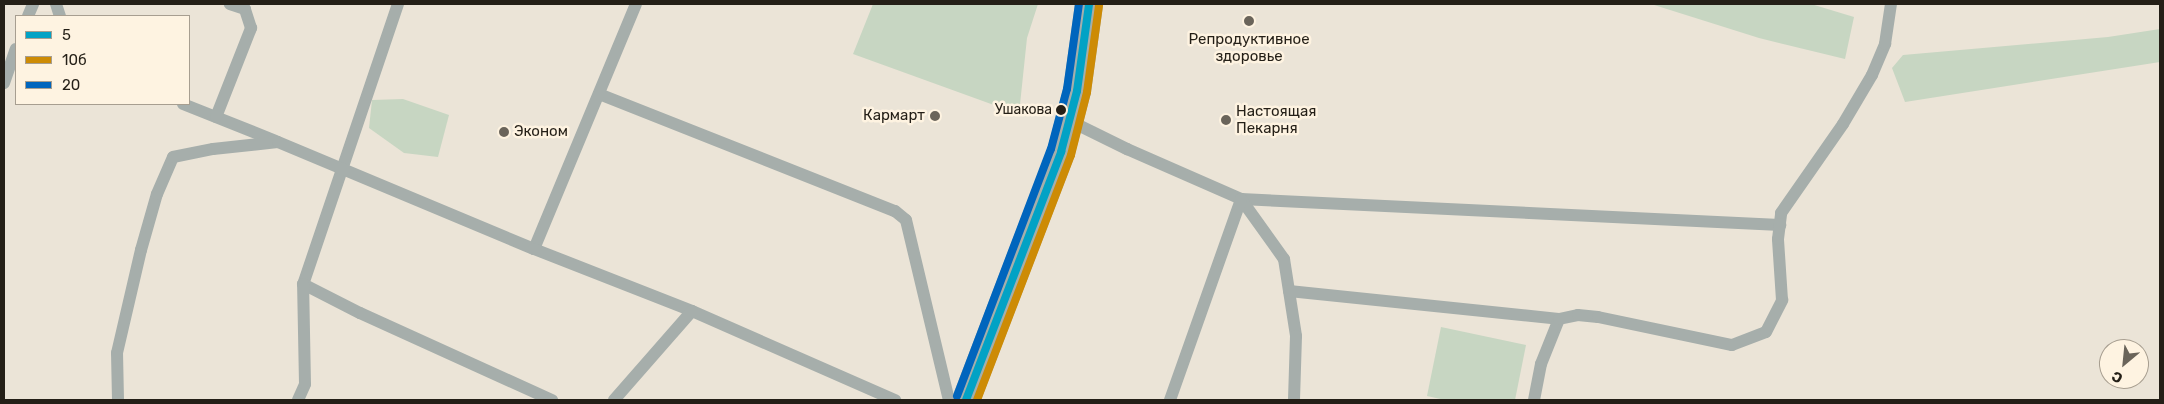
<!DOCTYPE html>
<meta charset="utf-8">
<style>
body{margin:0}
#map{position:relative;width:2164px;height:404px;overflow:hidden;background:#ebe4d7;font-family:Rubik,sans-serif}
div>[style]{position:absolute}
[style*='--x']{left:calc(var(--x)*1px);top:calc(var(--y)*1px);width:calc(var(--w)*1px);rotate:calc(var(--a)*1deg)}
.green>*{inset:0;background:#c7d6c2}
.service>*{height:12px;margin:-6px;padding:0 6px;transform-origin:6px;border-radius:6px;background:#a6aeab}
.tertiary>*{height:28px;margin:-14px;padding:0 14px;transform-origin:14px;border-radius:14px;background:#a6aeab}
.bus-1>*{height:8px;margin:-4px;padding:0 4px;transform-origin:4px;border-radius:4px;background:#02a2c5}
.bus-2>*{height:8px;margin:-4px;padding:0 4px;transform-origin:4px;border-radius:4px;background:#cd8b05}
.bus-3>*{height:8px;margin:-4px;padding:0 4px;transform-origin:4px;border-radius:4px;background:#0065bd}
.dots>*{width:14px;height:14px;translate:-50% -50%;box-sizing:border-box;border:2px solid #fef3e1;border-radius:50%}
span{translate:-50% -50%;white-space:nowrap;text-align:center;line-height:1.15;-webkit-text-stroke:5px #fef3e1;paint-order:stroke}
.bus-label{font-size:14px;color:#241f17}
.right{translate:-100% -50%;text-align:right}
.poi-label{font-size:15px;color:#241f17}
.left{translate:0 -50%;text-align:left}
.frame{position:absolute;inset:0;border:5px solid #241f17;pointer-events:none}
.legend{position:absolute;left:15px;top:15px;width:175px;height:90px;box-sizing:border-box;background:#fef3e1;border:1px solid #a79e90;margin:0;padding:6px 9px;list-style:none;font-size:15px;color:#241f17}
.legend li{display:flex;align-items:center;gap:10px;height:25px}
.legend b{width:25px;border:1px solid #a79e90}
.north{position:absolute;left:2099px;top:339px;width:50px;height:50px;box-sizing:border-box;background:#fef3e1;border:1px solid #a79e90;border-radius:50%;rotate:208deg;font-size:14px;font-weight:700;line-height:20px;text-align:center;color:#241f17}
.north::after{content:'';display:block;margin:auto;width:18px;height:22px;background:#6a645a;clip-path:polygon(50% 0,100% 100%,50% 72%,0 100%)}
</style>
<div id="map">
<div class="green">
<i style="clip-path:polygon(873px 4px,1038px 4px,1027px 38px,1019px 114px,853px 54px)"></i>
<i style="clip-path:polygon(1651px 4px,1811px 4px,1854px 17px,1845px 59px,1759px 38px)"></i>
<i style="clip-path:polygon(2160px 29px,2160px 62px,1905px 102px,1892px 68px,1903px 55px,2108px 37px)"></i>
<i style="clip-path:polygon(403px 99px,449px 115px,438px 157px,404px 153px,369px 128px,372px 100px)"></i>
<i style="clip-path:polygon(1441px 327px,1526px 345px,1515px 400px,1445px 400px,1427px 396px)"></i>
</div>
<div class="service">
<i style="--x:56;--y:4;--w:13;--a:72"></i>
<i style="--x:398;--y:4;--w:296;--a:108.7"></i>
<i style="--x:303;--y:284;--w:64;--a:27"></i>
<i style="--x:360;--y:313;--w:211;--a:24.4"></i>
<i style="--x:28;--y:16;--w:13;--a:-67"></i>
<i style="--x:4;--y:83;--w:36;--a:-71"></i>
<i style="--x:599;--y:94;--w:318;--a:21.6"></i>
<i style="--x:895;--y:211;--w:14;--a:39"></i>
<i style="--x:906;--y:220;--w:185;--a:76.6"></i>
<i style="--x:183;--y:104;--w:100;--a:21.7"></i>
<i style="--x:216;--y:117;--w:96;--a:-68.5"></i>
<i style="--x:251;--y:28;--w:20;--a:-108"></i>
<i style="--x:245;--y:9;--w:16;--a:-162"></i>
<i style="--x:1070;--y:121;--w:64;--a:26.2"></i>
<i style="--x:1127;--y:149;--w:124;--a:23.7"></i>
<i style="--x:1241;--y:199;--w:540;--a:2.76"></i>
<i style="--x:1241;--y:199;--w:74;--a:54.4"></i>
<i style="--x:1284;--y:259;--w:78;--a:81.1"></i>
<i style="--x:1296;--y:336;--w:64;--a:91.8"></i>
<i style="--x:534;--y:249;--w:265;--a:-67.4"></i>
<i style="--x:1289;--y:291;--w:271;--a:5.9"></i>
<i style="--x:118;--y:400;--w:47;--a:-91.2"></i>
<i style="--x:117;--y:353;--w:106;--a:-76.9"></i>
<i style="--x:141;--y:250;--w:58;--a:-74.1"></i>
<i style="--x:157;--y:194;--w:40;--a:-66.6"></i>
<i style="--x:173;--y:157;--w:41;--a:-11.3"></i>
<i style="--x:213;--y:149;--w:65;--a:-6.1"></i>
<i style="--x:278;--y:142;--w:277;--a:22.7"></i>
<i style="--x:534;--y:249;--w:170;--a:21.4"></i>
<i style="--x:692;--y:311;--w:222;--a:23.7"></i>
<i style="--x:298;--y:400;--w:17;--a:-66"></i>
<i style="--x:305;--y:384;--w:100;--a:-91.1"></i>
<i style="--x:614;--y:400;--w:118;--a:-48.8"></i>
<i style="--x:1170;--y:400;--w:213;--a:-70.5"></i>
<i style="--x:1534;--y:400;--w:37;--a:-79"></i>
<i style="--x:1541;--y:364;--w:48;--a:-68.2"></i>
<i style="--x:1559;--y:319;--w:19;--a:-12"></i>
<i style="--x:1578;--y:315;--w:20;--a:6"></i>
<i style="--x:1598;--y:317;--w:137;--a:11.8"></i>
<i style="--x:1732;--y:345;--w:36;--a:-21"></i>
<i style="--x:1766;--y:332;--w:36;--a:-63"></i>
<i style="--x:1782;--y:300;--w:61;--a:-93.8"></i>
<i style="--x:1778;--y:239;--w:26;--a:-83"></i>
<i style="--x:1781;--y:213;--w:108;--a:-55.1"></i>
<i style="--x:1843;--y:124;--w:57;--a:-59.4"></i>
<i style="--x:1872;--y:75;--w:34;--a:-67"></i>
<i style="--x:1885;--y:44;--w:40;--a:-81.5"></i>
</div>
<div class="tertiary">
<i style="--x:966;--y:400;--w:266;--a:-69"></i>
<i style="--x:1061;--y:152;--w:63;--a:-75.3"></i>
<i style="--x:1077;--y:91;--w:88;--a:-82.1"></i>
</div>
<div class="bus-1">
<i style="--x:966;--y:400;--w:266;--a:-69"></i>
<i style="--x:1061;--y:152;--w:63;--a:-75.3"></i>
<i style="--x:1077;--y:91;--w:88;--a:-82.1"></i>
</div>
<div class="bus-2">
<i style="--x:977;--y:400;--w:262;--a:-69"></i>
<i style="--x:1071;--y:155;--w:65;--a:-75.7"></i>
<i style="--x:1087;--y:92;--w:88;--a:-82.1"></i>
</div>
<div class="bus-3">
<i style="--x:957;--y:396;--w:264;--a:-69.2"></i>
<i style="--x:1051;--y:149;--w:62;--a:-75.1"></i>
<i style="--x:1067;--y:89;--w:86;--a:-82"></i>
</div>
<div class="dots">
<i style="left:1249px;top:21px;background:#6a645a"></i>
<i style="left:1061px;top:110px;background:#241f17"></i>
<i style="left:935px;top:116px;background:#6a645a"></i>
<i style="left:1226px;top:120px;background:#6a645a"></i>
<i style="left:504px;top:132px;background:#6a645a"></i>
</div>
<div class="bus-label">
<span class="right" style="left:1052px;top:110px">Ушакова</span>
</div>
<div class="poi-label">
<span style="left:1249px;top:48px">Репродуктивное<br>здоровье</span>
<span class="left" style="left:1236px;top:120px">Настоящая<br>Пекарня</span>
<span class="right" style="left:925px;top:116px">Кармарт</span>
<span class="left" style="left:514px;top:132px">Эконом</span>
</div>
<div class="frame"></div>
<ul class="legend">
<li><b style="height:6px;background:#02a2c5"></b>5</li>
<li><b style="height:6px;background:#cd8b05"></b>10б</li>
<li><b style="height:6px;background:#0065bd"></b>20</li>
</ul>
<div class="north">С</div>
</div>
